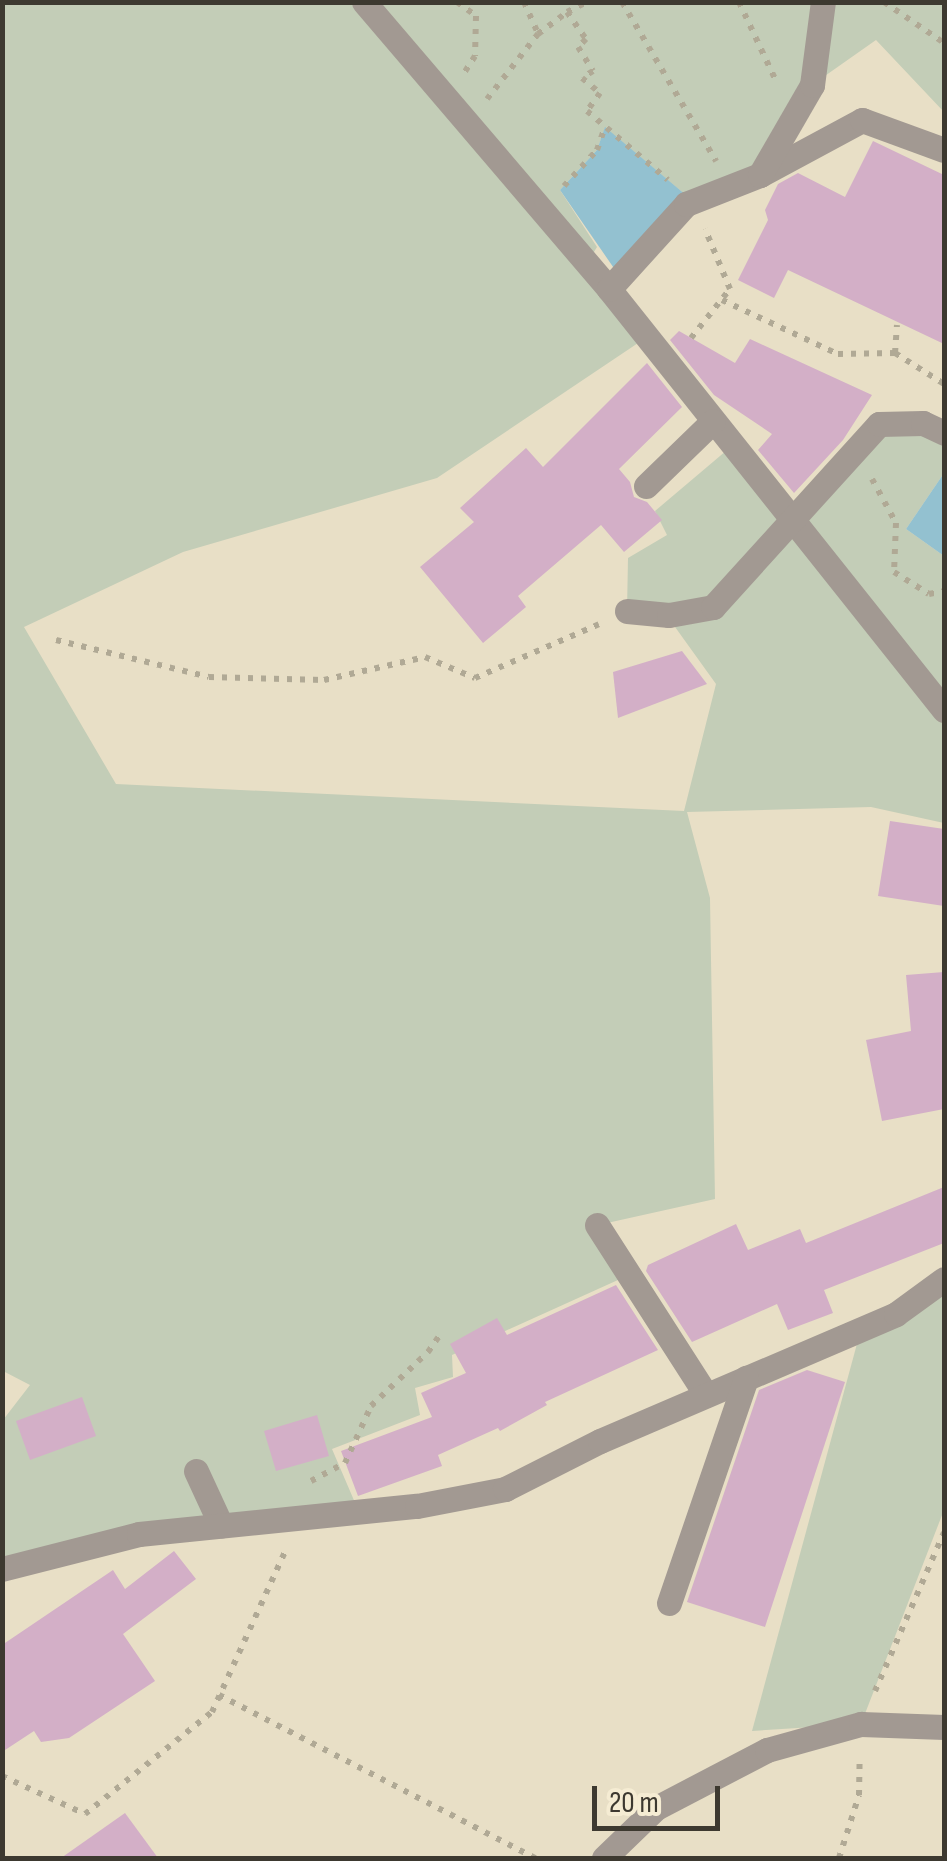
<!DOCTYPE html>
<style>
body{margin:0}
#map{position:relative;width:947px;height:1861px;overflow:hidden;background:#e8dfc6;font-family:"Sofia Sans Condensed",sans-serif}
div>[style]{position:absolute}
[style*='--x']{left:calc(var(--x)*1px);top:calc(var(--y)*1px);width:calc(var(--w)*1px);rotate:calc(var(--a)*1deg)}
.green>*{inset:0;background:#c3cdb7}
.water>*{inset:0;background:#93c1d0}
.building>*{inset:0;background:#d3afc7}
.path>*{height:6px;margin-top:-3px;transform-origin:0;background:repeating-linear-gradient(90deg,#b0a995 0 5px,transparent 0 13px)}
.minor>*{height:25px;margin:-12.5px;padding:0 12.5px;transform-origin:12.5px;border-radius:12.5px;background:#a29992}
span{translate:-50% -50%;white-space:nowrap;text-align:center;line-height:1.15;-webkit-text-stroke:10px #f5ecd3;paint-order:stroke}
.frame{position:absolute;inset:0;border:5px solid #3d3930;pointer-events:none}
.scale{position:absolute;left:592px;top:1786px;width:128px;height:45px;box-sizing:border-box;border:5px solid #3d3930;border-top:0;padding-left:12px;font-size:30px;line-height:35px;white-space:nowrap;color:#3d3930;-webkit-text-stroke:8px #f5ecd3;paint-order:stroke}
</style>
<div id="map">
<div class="green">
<i style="clip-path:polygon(3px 3px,944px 3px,944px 112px,876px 40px,812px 85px,760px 174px,693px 201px,605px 128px,597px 150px,560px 190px,597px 247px,587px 263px,647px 337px,437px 478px,183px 552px,24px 627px,116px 784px,684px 811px,716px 684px,665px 613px,627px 611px,628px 558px,667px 535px,655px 511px,733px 445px,792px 519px,879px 424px,944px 423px,944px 473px,906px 529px,944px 556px,944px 823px,871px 807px,687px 812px,710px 898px,715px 1199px,598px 1225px,629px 1275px,452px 1355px,453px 1377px,415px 1388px,420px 1415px,332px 1449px,359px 1512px,141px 1534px,3px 1569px,3px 1420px,30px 1385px,3px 1371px)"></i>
<i style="clip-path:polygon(944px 1279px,944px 1510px,861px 1724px,752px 1731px,861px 1329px)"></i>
</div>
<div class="water">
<i style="clip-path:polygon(605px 127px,693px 201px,620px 277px,560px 190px,597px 150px)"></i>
<i style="clip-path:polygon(944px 473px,944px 556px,906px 529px)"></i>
</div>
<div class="building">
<i style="clip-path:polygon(873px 141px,944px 175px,944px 344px,788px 270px,774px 298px,738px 280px,768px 220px,765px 210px,778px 184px,798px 173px,845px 197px)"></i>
<i style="clip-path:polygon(679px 331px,735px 363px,750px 339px,872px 395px,843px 440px,794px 493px,758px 450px,772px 434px,714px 395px,670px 340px)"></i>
<i style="clip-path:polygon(647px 363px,682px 407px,619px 469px,630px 482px,634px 497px,647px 502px,662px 520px,624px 552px,601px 525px,518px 596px,526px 607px,483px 643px,420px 567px,474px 522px,460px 508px,526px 448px,543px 467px)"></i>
<i style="clip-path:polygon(682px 651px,707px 684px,618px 718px,613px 672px)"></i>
<i style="clip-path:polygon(890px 821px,944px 829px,944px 906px,878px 896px)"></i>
<i style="clip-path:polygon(944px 972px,944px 1109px,882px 1121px,866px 1040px,911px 1031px,906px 975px)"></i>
<i style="clip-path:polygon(944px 1187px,944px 1243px,824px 1290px,833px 1313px,788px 1330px,777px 1304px,692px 1342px,646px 1271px,648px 1265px,736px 1224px,748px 1250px,800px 1229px,806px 1243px)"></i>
<i style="clip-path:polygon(616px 1285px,658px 1350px,545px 1402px,547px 1405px,500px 1431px,498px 1428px,438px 1455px,442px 1466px,358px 1496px,341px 1451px,432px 1417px,421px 1393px,466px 1373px,450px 1344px,497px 1318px,507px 1335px)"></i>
<i style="clip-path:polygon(807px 1370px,845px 1382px,765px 1627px,687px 1602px,759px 1390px)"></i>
<i style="clip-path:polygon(82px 1397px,96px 1436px,30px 1460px,16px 1421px)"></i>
<i style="clip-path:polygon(317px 1415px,329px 1456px,276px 1471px,264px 1431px)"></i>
<i style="clip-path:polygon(174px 1551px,196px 1579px,123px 1634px,155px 1681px,69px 1738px,41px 1742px,34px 1731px,2px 1752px,2px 1645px,113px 1570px,125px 1589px)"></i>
<i style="clip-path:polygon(125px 1813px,158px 1858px,61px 1858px)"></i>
</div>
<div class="path">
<i style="--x:457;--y:2;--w:24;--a:36"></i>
<i style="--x:476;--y:16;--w:40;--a:91.4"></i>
<i style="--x:475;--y:56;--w:20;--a:123"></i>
<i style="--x:524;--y:2;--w:35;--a:66"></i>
<i style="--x:538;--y:34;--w:36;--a:-37"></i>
<i style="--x:567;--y:12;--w:33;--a:55"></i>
<i style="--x:586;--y:39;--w:11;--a:135"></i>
<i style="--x:578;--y:47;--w:28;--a:58"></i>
<i style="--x:593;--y:71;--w:13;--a:148"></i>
<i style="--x:582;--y:78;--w:23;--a:40"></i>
<i style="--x:600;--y:93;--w:22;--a:126"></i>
<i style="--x:587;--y:111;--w:106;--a:40.4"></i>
<i style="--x:622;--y:2;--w:185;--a:59.4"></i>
<i style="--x:739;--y:2;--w:89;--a:64.9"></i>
<i style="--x:884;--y:2;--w:73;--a:34.3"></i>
<i style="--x:567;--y:12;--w:22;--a:-27"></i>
<i style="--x:487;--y:99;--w:83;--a:-51.9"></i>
<i style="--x:564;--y:186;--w:49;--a:-47.5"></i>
<i style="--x:597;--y:150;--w:24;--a:-71"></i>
<i style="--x:722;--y:300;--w:128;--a:25"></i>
<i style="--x:838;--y:354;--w:57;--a:-1"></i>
<i style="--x:895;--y:353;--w:28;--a:-86"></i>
<i style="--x:691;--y:338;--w:63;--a:-51.5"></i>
<i style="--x:730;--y:289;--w:65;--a:-112.6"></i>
<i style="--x:895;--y:353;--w:58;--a:32.3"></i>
<i style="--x:872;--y:479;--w:50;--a:61.4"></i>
<i style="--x:896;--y:523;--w:49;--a:92.3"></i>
<i style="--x:894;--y:572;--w:41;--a:32.2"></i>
<i style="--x:929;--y:594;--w:15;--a:-11"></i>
<i style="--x:56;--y:640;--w:157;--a:13.6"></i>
<i style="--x:209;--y:677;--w:115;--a:1.5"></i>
<i style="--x:324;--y:680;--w:104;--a:-12.8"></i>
<i style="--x:425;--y:657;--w:54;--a:22.8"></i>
<i style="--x:475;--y:678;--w:135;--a:-23.5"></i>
<i style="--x:311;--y:1481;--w:38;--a:-28"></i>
<i style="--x:345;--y:1463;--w:63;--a:-65.5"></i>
<i style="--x:371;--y:1406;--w:79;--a:-43.5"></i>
<i style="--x:428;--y:1352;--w:24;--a:-55"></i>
<i style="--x:875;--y:1691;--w:173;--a:-66.5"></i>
<i style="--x:219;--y:1695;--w:356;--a:27.3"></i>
<i style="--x:2;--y:1776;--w:91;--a:24.6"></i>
<i style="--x:85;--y:1814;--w:163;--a:-38.8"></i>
<i style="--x:212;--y:1712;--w:176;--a:-65.5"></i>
<i style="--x:839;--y:1858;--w:66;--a:-72.4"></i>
<i style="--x:859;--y:1795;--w:39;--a:-89"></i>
</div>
<div class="minor">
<i style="--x:364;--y:2;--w:377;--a:49.5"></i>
<i style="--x:609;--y:289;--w:538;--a:51.49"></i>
<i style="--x:760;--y:175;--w:116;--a:-28.3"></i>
<i style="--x:862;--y:120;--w:87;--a:20.1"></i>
<i style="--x:609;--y:289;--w:115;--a:-47.8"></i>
<i style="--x:686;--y:204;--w:79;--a:-21.4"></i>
<i style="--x:760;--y:175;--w:104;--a:-60"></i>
<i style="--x:812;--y:85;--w:84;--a:-82.5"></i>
<i style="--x:646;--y:486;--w:93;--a:-44.1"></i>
<i style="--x:627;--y:611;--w:42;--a:5.4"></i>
<i style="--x:669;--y:615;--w:45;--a:-10.3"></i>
<i style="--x:713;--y:607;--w:247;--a:-47.8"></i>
<i style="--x:879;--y:424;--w:44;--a:-1.3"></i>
<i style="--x:923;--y:423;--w:23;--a:25"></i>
<i style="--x:597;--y:1225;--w:202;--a:57.3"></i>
<i style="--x:196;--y:1471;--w:60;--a:65.2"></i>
<i style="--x:2;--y:1569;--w:141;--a:-14.3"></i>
<i style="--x:139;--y:1534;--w:279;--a:-5.8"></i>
<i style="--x:417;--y:1506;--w:90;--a:-10.9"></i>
<i style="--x:505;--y:1489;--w:106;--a:-26.8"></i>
<i style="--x:600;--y:1441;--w:322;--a:-23.2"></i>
<i style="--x:896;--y:1314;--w:59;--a:-36.1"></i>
<i style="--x:669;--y:1603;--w:238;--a:-71.1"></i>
<i style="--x:604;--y:1858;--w:72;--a:-43.9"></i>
<i style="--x:656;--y:1808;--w:125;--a:-27.6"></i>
<i style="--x:767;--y:1750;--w:98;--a:-15.5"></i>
<i style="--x:861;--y:1724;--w:83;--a:2.1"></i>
</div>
<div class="frame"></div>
<div class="scale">20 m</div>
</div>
